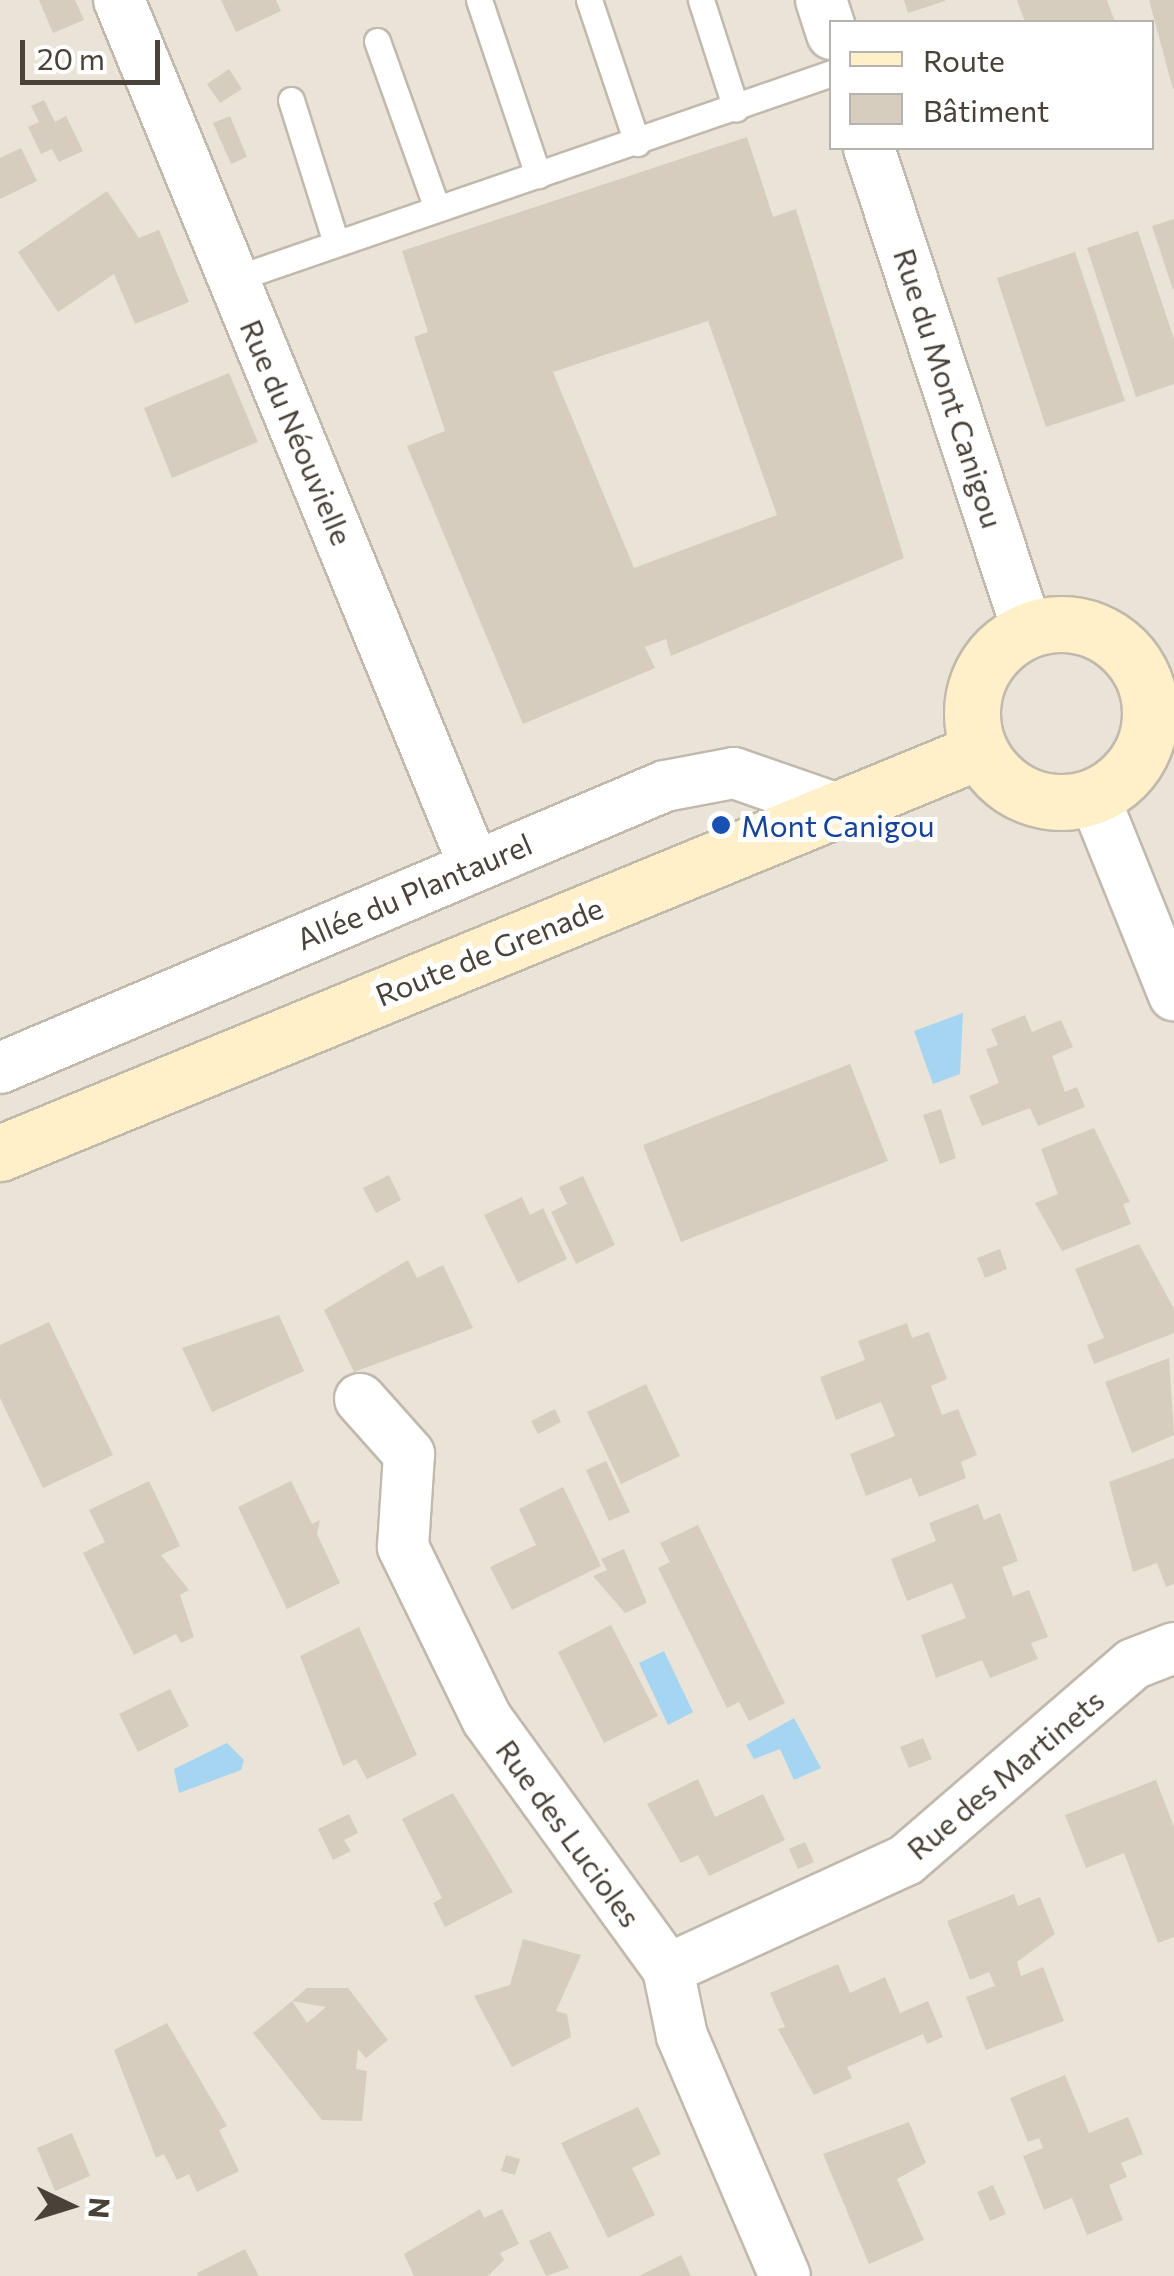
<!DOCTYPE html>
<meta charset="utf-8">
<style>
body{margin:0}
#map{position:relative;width:1174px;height:2276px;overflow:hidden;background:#f5f1ea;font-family:Commissioner,sans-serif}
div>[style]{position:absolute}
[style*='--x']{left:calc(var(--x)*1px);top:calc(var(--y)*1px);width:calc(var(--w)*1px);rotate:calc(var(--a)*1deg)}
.residential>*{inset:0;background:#e9e3d8}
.water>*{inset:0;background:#a6d5f2}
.building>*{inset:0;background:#d7cdbf}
.roads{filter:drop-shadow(2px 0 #c1b9ac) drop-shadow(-2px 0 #c1b9ac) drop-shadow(0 2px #c1b9ac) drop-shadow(0 -2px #c1b9ac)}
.lane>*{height:25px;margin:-12.5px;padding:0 12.5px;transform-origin:12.5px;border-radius:12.5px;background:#fff}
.street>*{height:50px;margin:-25px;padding:0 25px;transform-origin:25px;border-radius:25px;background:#fff}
.secondary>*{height:55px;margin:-27.5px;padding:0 27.5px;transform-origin:27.5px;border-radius:27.5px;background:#fff0ca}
.secondary>.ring{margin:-27.5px;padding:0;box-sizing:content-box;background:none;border:55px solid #fff0ca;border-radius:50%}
.dots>*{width:28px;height:28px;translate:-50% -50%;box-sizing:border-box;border:5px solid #fff;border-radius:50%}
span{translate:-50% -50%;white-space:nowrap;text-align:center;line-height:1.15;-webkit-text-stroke:10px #fff;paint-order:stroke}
.street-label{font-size:30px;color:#494238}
.transit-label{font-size:30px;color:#164399}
.left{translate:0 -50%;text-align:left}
.legend{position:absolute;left:829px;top:20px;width:325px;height:130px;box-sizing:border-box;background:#fff;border:2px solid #b6b3af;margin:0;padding:12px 18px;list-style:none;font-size:30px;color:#494238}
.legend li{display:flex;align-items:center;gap:20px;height:50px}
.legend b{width:50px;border:2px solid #b6b3af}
.north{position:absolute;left:20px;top:2156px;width:100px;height:100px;-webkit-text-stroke:8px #fff;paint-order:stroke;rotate:94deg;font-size:28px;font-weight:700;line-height:40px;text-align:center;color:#494238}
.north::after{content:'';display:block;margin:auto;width:35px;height:45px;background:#494238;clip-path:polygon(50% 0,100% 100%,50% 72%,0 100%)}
.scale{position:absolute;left:20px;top:40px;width:140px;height:45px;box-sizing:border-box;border:5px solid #494238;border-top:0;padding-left:12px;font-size:30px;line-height:35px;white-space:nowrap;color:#494238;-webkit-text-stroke:8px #fff;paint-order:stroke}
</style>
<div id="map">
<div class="residential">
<i style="clip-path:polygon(evenodd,0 0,1174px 0,1174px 2276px,0 2276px,0 0,832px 22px,1152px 22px,1152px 148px,832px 148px,832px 22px)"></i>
</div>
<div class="water">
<i style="clip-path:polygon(963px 1013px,960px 1074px,933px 1084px,914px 1031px)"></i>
<i style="clip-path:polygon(664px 1651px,693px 1712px,668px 1725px,639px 1663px)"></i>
<i style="clip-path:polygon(794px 1718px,821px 1768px,794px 1780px,780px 1749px,754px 1759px,746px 1745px)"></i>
<i style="clip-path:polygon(227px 1743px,244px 1760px,241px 1770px,179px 1793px,174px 1769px)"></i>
</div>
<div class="building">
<i style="clip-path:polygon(39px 0,75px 0,84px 20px,53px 33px)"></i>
<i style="clip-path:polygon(221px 0,276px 0,281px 11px,236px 32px)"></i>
<i style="clip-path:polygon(904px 0,945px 0,945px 1px,908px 13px)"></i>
<i style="clip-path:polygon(1017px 0,1107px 0,1115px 22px,1025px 22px)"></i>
<i style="clip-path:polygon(1149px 0,1174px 0,1174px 88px,1173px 89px)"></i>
<i style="clip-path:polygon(229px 69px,242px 89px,220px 103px,207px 84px)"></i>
<i style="clip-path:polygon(44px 100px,55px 122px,66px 116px,83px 151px,59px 162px,52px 149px,41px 154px,28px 127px,39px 122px,31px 106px)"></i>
<i style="clip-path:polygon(230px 116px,247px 157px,231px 164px,213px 123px)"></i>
<i style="clip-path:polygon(evenodd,747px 137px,773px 217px,796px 209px,904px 558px,671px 656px,666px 639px,645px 647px,655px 668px,523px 724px,407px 446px,445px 431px,414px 337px,428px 332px,402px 251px,747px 137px,708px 321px,777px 515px,634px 568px,553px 372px,708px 321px)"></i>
<i style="clip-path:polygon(21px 148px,37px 181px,0 199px,0 158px)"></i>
<i style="clip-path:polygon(107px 191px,139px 238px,159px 230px,189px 302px,135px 324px,114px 274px,58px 312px,18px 252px)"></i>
<i style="clip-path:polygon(1174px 219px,1174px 289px,1173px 290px,1152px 226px)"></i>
<i style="clip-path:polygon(1138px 231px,1174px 339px,1174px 384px,1136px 397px,1087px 248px)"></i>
<i style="clip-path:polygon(1075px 252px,1125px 401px,1046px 427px,997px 278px)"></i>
<i style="clip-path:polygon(229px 373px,258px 442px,172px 478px,144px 408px)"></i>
<i style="clip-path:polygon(1025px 1015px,1032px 1032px,1061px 1020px,1073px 1047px,1052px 1056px,1065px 1092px,1077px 1087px,1085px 1107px,1038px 1126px,1030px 1108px,982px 1126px,969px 1096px,999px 1083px,986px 1049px,998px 1045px,991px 1029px)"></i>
<i style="clip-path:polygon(850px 1064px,888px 1161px,681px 1242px,643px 1145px)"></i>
<i style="clip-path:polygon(941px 1109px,956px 1158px,940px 1164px,923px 1115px)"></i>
<i style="clip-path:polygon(1094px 1128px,1130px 1202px,1123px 1204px,1131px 1224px,1062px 1251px,1035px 1203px,1058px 1194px,1041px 1149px)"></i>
<i style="clip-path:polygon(389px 1175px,401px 1200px,376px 1213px,363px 1188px)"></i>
<i style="clip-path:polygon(583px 1176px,615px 1245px,576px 1264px,551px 1212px,567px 1204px,559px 1187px)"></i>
<i style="clip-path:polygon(522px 1197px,530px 1215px,543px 1208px,567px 1259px,518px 1283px,484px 1215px)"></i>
<i style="clip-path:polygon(1139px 1244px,1174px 1309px,1174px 1333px,1094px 1364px,1087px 1345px,1104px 1338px,1075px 1269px)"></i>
<i style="clip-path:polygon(1000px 1249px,1007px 1269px,985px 1278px,977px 1258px)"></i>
<i style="clip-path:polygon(408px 1260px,417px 1278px,443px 1265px,473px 1328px,354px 1372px,324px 1310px)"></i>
<i style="clip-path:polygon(279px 1315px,304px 1371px,212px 1412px,182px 1348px)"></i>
<i style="clip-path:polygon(49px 1322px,113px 1455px,43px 1488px,0 1398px,0 1345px)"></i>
<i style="clip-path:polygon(907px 1323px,912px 1338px,929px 1332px,947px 1379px,931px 1386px,942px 1415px,958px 1409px,977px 1455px,961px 1462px,966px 1478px,919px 1497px,911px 1478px,866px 1496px,850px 1454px,895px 1436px,881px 1402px,836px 1420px,820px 1377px,865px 1360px,858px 1341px)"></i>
<i style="clip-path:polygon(1169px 1358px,1174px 1435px,1132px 1453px,1105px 1382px)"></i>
<i style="clip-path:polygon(646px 1384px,680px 1456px,621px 1484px,587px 1412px)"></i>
<i style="clip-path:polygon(555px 1409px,561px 1422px,538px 1434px,531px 1421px)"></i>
<i style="clip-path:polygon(1174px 1458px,1174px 1584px,1166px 1587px,1157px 1563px,1133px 1572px,1109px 1482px)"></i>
<i style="clip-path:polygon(606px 1461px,630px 1512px,609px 1521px,586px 1470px)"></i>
<i style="clip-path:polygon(149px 1481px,180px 1546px,161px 1555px,189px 1590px,180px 1595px,194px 1637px,181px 1643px,176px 1634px,134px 1655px,83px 1553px,105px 1542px,89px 1510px)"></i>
<i style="clip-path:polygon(291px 1481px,312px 1524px,320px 1520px,317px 1534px,340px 1583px,287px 1609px,238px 1507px)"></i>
<i style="clip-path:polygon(563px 1487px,601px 1566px,512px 1610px,490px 1567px,536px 1545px,519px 1509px)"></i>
<i style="clip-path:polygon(978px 1504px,984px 1520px,1000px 1513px,1018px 1561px,1002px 1567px,1013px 1596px,1029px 1590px,1048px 1637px,1031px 1643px,1038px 1659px,990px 1678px,982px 1660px,936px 1678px,921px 1635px,966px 1618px,952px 1583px,907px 1601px,891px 1559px,936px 1541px,929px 1523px)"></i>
<i style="clip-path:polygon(698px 1525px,785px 1703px,749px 1721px,739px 1702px,727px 1708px,658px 1568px,670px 1562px,660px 1543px)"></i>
<i style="clip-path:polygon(624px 1549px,647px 1603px,625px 1613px,593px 1576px,607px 1570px,601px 1559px)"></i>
<i style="clip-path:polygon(611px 1625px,658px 1716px,604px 1743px,558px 1652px)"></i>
<i style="clip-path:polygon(359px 1627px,417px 1755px,367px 1779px,356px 1759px,343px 1766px,300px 1656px)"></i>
<i style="clip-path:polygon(170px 1689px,189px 1726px,138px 1752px,119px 1714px)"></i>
<i style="clip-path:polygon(923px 1738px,932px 1759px,909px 1768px,900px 1747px)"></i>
<i style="clip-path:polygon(698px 1779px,715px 1817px,763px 1794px,785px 1840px,709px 1876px,698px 1855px,681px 1863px,647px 1804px)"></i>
<i style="clip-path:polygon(1156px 1780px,1174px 1827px,1174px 1937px,1158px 1943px,1124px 1853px,1086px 1868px,1065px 1815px)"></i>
<i style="clip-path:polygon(453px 1793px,513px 1892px,445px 1927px,433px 1903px,442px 1898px,402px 1819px)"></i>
<i style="clip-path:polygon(349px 1814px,358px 1833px,344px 1840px,351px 1851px,333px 1860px,318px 1829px)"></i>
<i style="clip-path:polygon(805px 1842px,814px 1862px,798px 1869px,789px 1849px)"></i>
<i style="clip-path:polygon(1014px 1894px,1018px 1906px,1040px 1897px,1055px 1934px,1017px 1962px,1021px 1976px,1043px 1967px,1064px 2021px,986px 2050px,966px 1997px,995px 1986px,989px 1972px,970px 1980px,947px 1921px)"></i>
<i style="clip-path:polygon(523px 1939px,581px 1955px,556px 2011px,567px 2014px,571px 2037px,512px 2067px,474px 1996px,510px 1985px)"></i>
<i style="clip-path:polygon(838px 1964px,850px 1993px,885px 1977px,900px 2013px,928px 2001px,943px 2037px,927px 2044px,923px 2034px,847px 2067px,852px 2078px,814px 2095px,778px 2029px,785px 2027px,770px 1993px)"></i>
<i style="clip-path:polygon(307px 1988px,348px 1988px,388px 2040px,366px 2058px,358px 2049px,356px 2069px,367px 2071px,362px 2121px,322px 2120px,253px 2033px,292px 2001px,307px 2023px,326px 2007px,292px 2001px)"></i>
<i style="clip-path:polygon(167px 2023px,227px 2126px,219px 2130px,239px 2171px,197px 2192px,189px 2174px,177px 2180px,164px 2154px,156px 2158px,114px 2050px)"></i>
<i style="clip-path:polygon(1065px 2075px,1089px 2133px,1128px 2117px,1143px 2154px,1121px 2163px,1127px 2177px,1109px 2185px,1123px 2220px,1087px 2235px,1072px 2198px,1044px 2210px,1023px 2156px,1043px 2148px,1039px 2138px,1028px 2142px,1010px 2098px)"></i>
<i style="clip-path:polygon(638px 2107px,661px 2154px,632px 2168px,655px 2215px,608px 2238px,561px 2143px)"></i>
<i style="clip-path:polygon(909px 2122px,926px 2163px,897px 2179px,924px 2240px,869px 2264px,823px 2154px)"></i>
<i style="clip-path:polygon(72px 2133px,90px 2176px,55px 2191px,37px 2148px)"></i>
<i style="clip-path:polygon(506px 2155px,520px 2159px,515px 2175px,501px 2171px)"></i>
<i style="clip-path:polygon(993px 2185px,1006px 2214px,990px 2221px,977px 2192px)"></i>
<i style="clip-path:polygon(480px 2209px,484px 2218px,502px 2209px,519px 2244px,500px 2253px,504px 2260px,488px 2276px,414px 2276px,404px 2254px)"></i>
<i style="clip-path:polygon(550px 2231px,569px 2268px,546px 2276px,529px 2241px)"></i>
<i style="clip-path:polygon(245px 2249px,259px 2276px,198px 2276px,197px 2273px)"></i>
<i style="clip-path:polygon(681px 2255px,691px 2276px,639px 2276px)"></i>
</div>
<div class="roads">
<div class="lane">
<i style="--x:479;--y:0;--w:185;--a:71.4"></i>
<i style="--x:589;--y:0;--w:151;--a:71.4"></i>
<i style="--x:701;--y:0;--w:114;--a:72.2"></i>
<i style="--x:377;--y:41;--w:178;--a:70.3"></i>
<i style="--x:291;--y:100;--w:150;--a:72.5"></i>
<i style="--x:234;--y:279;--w:632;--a:-19.01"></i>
</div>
<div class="street">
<i style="--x:119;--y:0;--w:935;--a:67.69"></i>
<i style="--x:821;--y:0;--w:36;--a:72"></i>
<i style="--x:869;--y:148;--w:506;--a:71.82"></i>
<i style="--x:1094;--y:797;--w:214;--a:68"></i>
<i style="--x:0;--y:1068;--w:722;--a:-22.98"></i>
<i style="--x:665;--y:786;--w:70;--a:-10.7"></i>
<i style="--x:734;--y:773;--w:107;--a:19.1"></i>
<i style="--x:360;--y:1399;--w:74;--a:48.3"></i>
<i style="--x:409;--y:1454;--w:93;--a:93.7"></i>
<i style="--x:403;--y:1547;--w:191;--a:64"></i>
<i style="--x:487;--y:1719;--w:309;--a:54.1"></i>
<i style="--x:668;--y:1969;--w:68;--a:78.2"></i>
<i style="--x:682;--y:2036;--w:261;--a:66.8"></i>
<i style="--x:668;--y:1969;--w:262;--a:-24.6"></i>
<i style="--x:906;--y:1860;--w:300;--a:-40.8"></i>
<i style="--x:1133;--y:1664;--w:44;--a:-21.3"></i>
</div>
<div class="secondary">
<i class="ring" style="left:972px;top:624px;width:123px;height:123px"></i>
<i style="--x:0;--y:1153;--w:1058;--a:-22.32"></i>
</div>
</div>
<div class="dots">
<i style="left:721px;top:825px;background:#1a4fb4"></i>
</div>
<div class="street-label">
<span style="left:949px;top:388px;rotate:72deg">Rue du Mont Canigou</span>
<span style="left:297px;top:432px;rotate:67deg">Rue du Néouvielle</span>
<span style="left:414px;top:891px;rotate:-23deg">Allée du Plantaurel</span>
<span style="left:489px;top:951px;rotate:-22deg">Route de Grenade</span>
<span style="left:1005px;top:1774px;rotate:-40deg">Rue des Martinets</span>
<span style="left:569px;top:1833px;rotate:54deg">Rue des Lucioles</span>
</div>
<div class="transit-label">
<span class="left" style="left:741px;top:825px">Mont Canigou</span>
</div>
<ul class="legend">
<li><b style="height:12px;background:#fff0ca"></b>Route</li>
<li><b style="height:28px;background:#d7cdbf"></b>Bâtiment</li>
</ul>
<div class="north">N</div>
<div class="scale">20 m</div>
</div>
